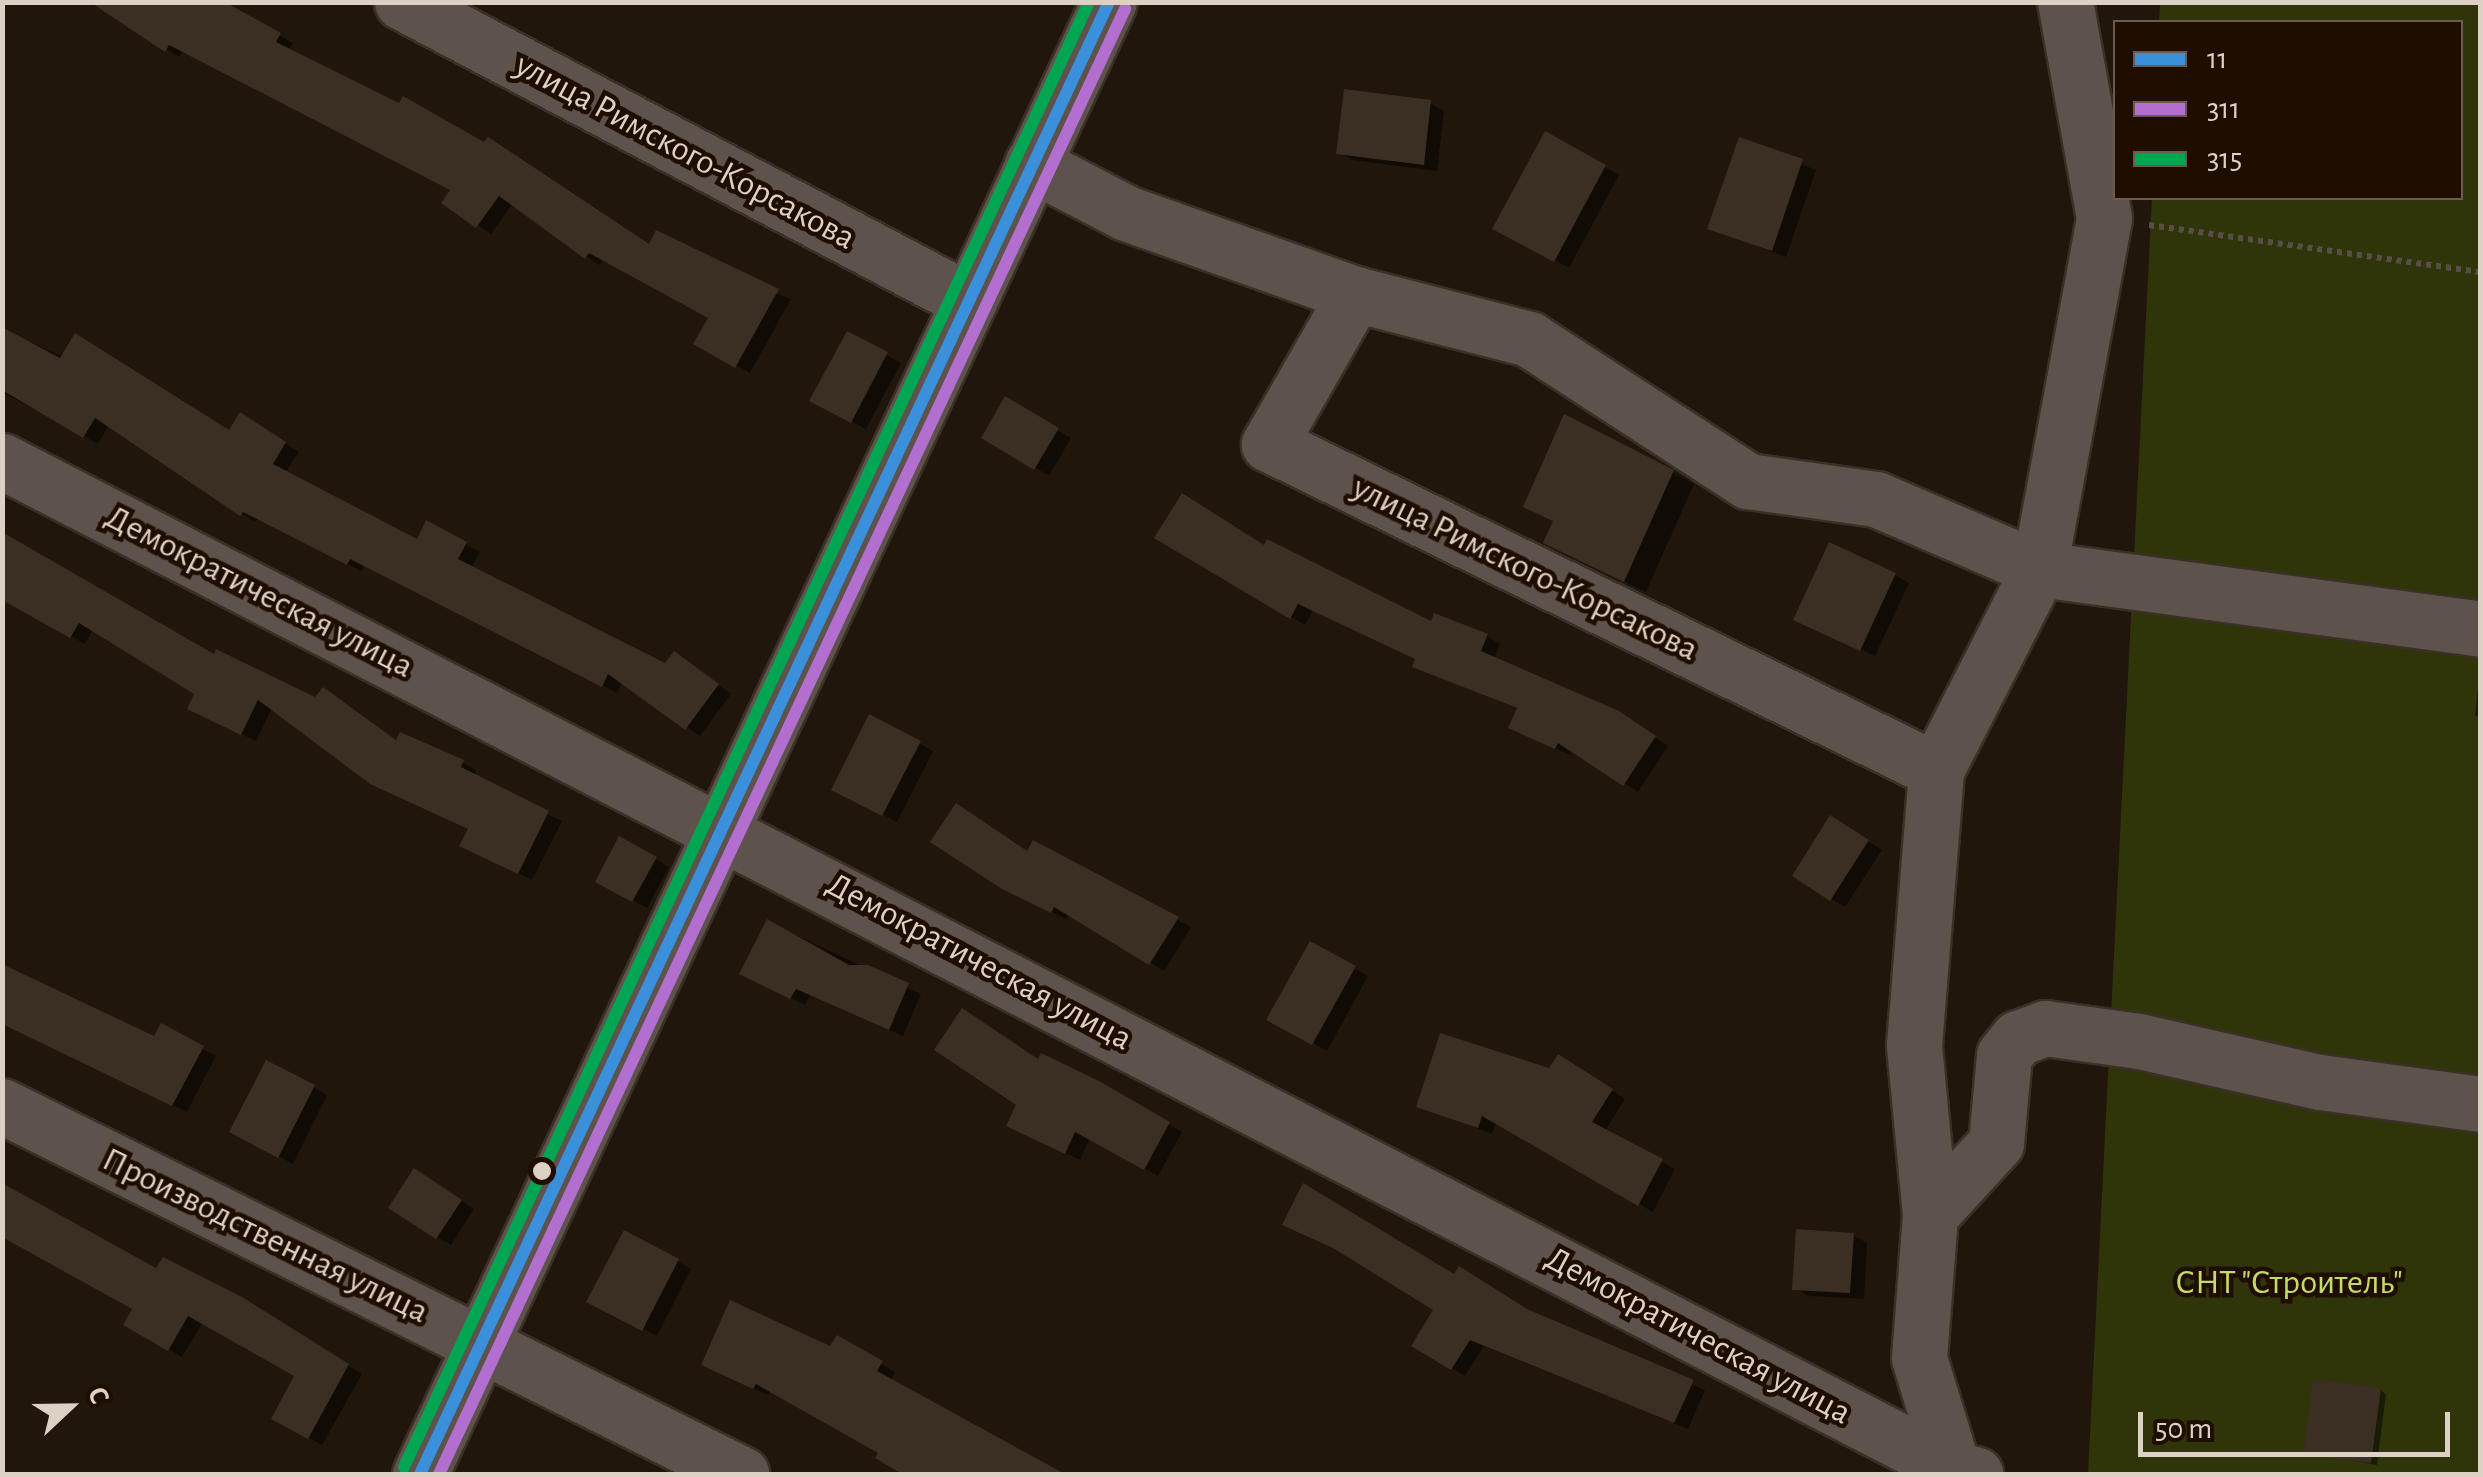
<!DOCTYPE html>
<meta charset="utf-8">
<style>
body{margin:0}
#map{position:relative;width:2483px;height:1477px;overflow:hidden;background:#21160b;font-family:"Alegreya Sans",sans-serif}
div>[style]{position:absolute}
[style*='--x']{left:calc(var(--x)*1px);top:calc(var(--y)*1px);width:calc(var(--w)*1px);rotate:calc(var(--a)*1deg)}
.green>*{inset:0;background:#2f3508}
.shadow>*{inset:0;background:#0007}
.building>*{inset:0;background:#3b2e22}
.path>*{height:6px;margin-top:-3px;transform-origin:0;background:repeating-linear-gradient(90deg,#584e48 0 5px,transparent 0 10px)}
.roads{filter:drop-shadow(2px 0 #3a3027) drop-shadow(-2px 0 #3a3027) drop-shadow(0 2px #3a3027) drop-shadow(0 -2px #3a3027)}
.minor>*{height:55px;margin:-27.5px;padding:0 27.5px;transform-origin:27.5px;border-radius:27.5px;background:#5d524c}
.bus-1>*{height:12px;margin:-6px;padding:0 6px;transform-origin:6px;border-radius:6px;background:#3a90db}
.bus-2>*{height:12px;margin:-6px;padding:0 6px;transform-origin:6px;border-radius:6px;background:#b36fd0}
.bus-3>*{height:12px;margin:-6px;padding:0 6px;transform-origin:6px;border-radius:6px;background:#00a651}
.dots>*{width:28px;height:28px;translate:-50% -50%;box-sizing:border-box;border:5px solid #1f0d00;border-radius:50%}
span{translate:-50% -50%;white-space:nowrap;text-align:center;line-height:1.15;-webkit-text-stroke:9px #1f0d00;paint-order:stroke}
.street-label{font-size:35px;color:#ddd0c4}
.park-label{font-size:35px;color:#c3db67}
.frame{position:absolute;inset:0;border:5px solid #ddd0c4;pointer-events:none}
.legend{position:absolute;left:2113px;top:20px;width:350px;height:180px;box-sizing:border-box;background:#1f0d00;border:2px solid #6b5b4e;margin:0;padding:12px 18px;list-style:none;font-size:30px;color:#ddd0c4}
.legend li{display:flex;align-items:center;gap:20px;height:50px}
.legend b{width:50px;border:2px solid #6b5b4e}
.north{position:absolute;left:20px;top:1357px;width:100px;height:100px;-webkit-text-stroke:8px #1f0d00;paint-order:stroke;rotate:68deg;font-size:28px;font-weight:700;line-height:40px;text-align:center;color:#ddd0c4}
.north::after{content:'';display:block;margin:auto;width:35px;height:45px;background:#ddd0c4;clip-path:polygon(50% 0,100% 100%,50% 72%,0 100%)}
.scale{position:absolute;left:2138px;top:1412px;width:312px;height:45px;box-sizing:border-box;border:5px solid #ddd0c4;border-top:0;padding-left:12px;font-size:30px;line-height:35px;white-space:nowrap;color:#ddd0c4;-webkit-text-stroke:8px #1f0d00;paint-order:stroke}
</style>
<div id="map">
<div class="green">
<i style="clip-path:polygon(2160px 3px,2480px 3px,2480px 1474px,2088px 1474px,2152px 198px,2460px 198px,2460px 22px,2159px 22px)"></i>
</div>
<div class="shadow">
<i style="clip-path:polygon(230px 8px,293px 43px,288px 51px,650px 246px,791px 299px,750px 373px,697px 343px,711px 317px,604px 259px,599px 265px,513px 203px,491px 234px,444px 203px,453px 190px,184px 51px,179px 57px,116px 17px)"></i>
<i style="clip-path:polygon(1430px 103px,1444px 111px,1437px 171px,1353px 160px,1339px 152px)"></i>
<i style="clip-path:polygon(1546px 135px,1619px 175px,1569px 268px,1496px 228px)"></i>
<i style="clip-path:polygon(1740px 140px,1816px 170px,1786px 257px,1710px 228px)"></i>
<i style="clip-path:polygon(2px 329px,230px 433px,254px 424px,299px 452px,285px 473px,418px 542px,427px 524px,480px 552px,471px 568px,666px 666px,688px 662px,731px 694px,700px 736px,622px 682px,617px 693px,364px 565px,361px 571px,258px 518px,255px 522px,109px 425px,98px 444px,2px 392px)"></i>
<i style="clip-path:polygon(848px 334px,901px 363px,866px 429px,812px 400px)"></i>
<i style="clip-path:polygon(1006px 400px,1071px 438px,1049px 476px,984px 437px)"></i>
<i style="clip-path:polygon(1672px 472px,1694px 484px,1646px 592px,1568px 554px)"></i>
<i style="clip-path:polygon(1158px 537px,1265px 548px,1432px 625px,1487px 636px,1500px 644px,1494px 659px,1633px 722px,1668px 746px,1638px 792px,1572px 749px,1570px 755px,1525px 735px,1519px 709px,1429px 673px,1418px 659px,1313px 610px,1305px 625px)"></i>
<i style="clip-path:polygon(1895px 575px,1909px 583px,1875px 656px,1810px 627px)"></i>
<i style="clip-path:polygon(2px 599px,215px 658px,398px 742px,463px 763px,476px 770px,474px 777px,562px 821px,532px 880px,476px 853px,470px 830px,272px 708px,256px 741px,204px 716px,198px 693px,93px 629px,85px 644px)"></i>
<i style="clip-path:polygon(2480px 670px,2480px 718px,2475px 715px)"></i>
<i style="clip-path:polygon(919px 743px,933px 751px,897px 822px,848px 797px)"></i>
<i style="clip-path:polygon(1831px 819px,1882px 850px,1845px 907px,1831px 899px)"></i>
<i style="clip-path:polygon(620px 839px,669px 867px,647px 908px,598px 881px)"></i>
<i style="clip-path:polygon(1034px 844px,1191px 927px,1164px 971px,1069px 913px,1066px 919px,1019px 896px)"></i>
<i style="clip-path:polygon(768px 922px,921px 994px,903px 1036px,810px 995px,805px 1005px,756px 981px)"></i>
<i style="clip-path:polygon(1311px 944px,1368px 976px,1327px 1051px,1270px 1019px)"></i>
<i style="clip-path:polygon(2px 1024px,155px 1040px,162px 1027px,216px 1056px,187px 1112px)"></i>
<i style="clip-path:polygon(1040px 1061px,1098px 1083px,1182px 1132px,1158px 1176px,1090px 1138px,1080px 1160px,1023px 1133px,1019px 1104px)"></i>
<i style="clip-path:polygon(1573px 1066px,1625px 1099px,1605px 1131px,1675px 1169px,1653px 1212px,1497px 1121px,1492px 1134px,1419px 1106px)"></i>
<i style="clip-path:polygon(313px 1087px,327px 1095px,293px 1164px,246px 1139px)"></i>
<i style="clip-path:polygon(429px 1179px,474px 1209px,451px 1245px,437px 1237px)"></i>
<i style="clip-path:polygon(1853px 1235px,1867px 1243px,1864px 1299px,1809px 1296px,1795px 1288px)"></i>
<i style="clip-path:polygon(678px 1261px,691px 1269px,657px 1336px,603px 1308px)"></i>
<i style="clip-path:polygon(157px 1271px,256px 1308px,362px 1374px,322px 1445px,274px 1418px,297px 1375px,203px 1322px,182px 1357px,126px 1324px)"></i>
<i style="clip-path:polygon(1455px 1278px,1705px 1390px,1688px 1429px,1484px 1346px,1465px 1376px,1414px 1345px)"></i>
<i style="clip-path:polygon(838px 1338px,895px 1372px,890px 1381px,1049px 1468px,1045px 1474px,907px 1474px,878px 1458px,881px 1452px,771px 1390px,768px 1395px,718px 1372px,831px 1350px)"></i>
<i style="clip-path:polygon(2380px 1390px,2386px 1394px,2377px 1465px,2306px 1452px)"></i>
</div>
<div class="building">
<i style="clip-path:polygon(90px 2px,225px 2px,281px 33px,276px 42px,399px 103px,403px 96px,484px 142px,488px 137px,649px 244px,656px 230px,779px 289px,735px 368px,693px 344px,708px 318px,589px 253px,585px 259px,499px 196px,476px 228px,441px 203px,450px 190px,169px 45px,165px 52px)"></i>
<i style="clip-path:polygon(1344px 89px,1431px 100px,1424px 165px,1336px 154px)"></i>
<i style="clip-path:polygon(1545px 131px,1606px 165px,1554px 262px,1492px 229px)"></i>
<i style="clip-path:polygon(1739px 137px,1803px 159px,1772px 251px,1707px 229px)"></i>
<i style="clip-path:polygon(2px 327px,60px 358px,75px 333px,229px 430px,240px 412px,286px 442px,273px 464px,417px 539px,426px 520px,467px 542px,458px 559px,665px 663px,674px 651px,719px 684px,685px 730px,608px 674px,602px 687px,350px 559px,347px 565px,243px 512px,240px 516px,95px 418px,83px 438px,2px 390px)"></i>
<i style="clip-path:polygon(847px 331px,888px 352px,851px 423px,809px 401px)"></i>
<i style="clip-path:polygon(1005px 396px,1059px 428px,1034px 470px,981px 438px)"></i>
<i style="clip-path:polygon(1564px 414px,1674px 470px,1624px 582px,1543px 543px,1553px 521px,1523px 507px)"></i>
<i style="clip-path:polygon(1182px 493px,1264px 545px,1267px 539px,1431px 621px,1434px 613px,1488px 634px,1481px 651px,1619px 711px,1656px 736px,1623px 786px,1558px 743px,1555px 749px,1508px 728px,1517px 708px,1412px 667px,1415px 659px,1298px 604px,1290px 619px,1154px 538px)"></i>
<i style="clip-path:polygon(2px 532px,214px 654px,216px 649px,315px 697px,323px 687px,396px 740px,400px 732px,464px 760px,461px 767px,549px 811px,518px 874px,459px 846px,468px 829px,370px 784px,258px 700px,241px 735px,187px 709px,194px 694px,79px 623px,70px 638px,2px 600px)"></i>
<i style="clip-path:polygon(1829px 542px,1896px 573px,1860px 651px,1793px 620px)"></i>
<i style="clip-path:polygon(869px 714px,921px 741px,882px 816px,831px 790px)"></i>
<i style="clip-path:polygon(956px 803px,1027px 851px,1033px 840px,1179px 917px,1149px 965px,1054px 907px,1051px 913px,1002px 889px,930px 842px)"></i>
<i style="clip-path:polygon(1830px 815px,1869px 840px,1830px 901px,1792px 876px)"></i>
<i style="clip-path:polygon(619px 836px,657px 857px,632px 902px,595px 882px)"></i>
<i style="clip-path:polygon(767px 919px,849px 965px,868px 965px,909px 983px,889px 1030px,796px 989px,790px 999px,739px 974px)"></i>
<i style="clip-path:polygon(1310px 941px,1356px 966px,1312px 1045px,1266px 1020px)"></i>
<i style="clip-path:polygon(2px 964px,154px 1036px,161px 1023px,204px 1046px,172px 1106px,2px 1024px)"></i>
<i style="clip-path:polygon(962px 1008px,1038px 1059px,1041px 1053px,1099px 1081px,1170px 1122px,1144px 1170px,1075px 1132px,1065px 1154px,1006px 1126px,1016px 1105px,934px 1050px)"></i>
<i style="clip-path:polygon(1440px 1033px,1549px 1068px,1558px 1054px,1613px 1089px,1592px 1122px,1663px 1159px,1638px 1206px,1482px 1116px,1478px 1128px,1416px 1107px)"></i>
<i style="clip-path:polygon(266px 1060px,315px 1085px,278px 1158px,229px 1132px)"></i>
<i style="clip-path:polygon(414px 1168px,462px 1200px,436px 1239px,388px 1208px)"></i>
<i style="clip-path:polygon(2px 1183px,156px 1268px,163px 1257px,242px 1297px,349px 1364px,308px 1439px,271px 1419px,294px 1376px,188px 1316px,168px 1351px,123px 1325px,132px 1309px,2px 1237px)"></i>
<i style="clip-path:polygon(1303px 1183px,1454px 1274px,1459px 1266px,1527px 1309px,1694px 1380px,1674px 1423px,1470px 1340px,1451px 1370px,1411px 1346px,1433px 1310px,1333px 1248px,1282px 1225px)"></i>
<i style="clip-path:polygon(1796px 1229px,1854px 1233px,1850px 1293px,1792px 1290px)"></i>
<i style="clip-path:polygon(624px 1230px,679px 1259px,642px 1331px,586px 1302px)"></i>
<i style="clip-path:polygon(730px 1300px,830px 1346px,837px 1335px,883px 1361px,877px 1371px,1065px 1474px,902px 1474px,875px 1458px,878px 1453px,756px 1384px,753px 1389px,701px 1365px)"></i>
<i style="clip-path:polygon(2313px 1379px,2381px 1388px,2371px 1463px,2303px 1454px)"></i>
</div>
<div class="path">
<i style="--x:2149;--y:225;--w:334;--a:8.1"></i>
</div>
<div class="roads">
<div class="minor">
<i style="--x:402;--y:2;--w:641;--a:27.8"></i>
<i style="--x:1032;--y:164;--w:106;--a:27.5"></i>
<i style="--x:1126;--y:213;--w:243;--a:19.5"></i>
<i style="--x:1355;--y:294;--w:173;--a:119.8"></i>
<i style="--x:1269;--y:444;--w:742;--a:26.05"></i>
<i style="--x:1355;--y:294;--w:180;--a:14.5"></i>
<i style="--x:1529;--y:339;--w:261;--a:33"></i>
<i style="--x:1748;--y:481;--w:129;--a:8"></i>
<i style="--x:1876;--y:499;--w:177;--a:23.2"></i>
<i style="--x:2039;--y:569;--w:445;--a:7.7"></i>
<i style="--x:2;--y:461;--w:2196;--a:27.32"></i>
<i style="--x:1953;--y:1469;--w:23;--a:13"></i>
<i style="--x:2;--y:1106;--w:826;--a:26.47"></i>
<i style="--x:1930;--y:1215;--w:98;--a:-47.5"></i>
<i style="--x:1996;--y:1143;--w:88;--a:-84.8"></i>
<i style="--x:2004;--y:1055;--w:22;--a:-51"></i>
<i style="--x:2018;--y:1038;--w:29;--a:-20"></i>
<i style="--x:2045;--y:1028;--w:95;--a:7.9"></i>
<i style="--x:2139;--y:1041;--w:186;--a:12.8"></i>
<i style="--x:2320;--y:1082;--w:162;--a:7.8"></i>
<i style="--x:1953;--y:1469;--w:116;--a:-107"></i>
<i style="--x:1919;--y:1358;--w:143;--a:-85.6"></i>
<i style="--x:1930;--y:1215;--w:171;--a:-95.4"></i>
<i style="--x:1914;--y:1045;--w:276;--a:-85.4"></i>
<i style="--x:1936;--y:770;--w:226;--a:-62.9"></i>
<i style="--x:2039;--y:569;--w:357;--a:-79.5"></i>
<i style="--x:2104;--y:218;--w:219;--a:-100.2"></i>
<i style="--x:420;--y:1474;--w:1625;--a:-64.92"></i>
</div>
</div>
<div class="bus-1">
<i style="--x:420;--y:1474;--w:1625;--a:-64.92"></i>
</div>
<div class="bus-2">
<i style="--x:439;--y:1474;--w:1618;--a:-64.91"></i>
</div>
<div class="bus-3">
<i style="--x:404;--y:1467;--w:1617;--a:-64.94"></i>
</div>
<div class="dots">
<i style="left:542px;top:1171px;background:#ddd0c4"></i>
</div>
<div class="street-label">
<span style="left:685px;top:152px;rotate:28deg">улица Римского-Корсакова</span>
<span style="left:1525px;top:569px;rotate:26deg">улица Римского-Корсакова</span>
<span style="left:259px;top:592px;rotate:27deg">Демократическая улица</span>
<span style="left:979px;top:962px;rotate:28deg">Демократическая улица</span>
<span style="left:265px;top:1236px;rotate:26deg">Производственная улица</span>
<span style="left:1698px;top:1336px;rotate:28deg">Демократическая улица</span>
</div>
<div class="park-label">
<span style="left:2289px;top:1283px">СНТ "Строитель"</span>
</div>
<div class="frame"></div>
<ul class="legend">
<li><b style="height:12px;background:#3a90db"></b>11</li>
<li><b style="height:12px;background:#b36fd0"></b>311</li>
<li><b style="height:12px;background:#00a651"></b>315</li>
</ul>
<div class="north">С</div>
<div class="scale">50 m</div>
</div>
